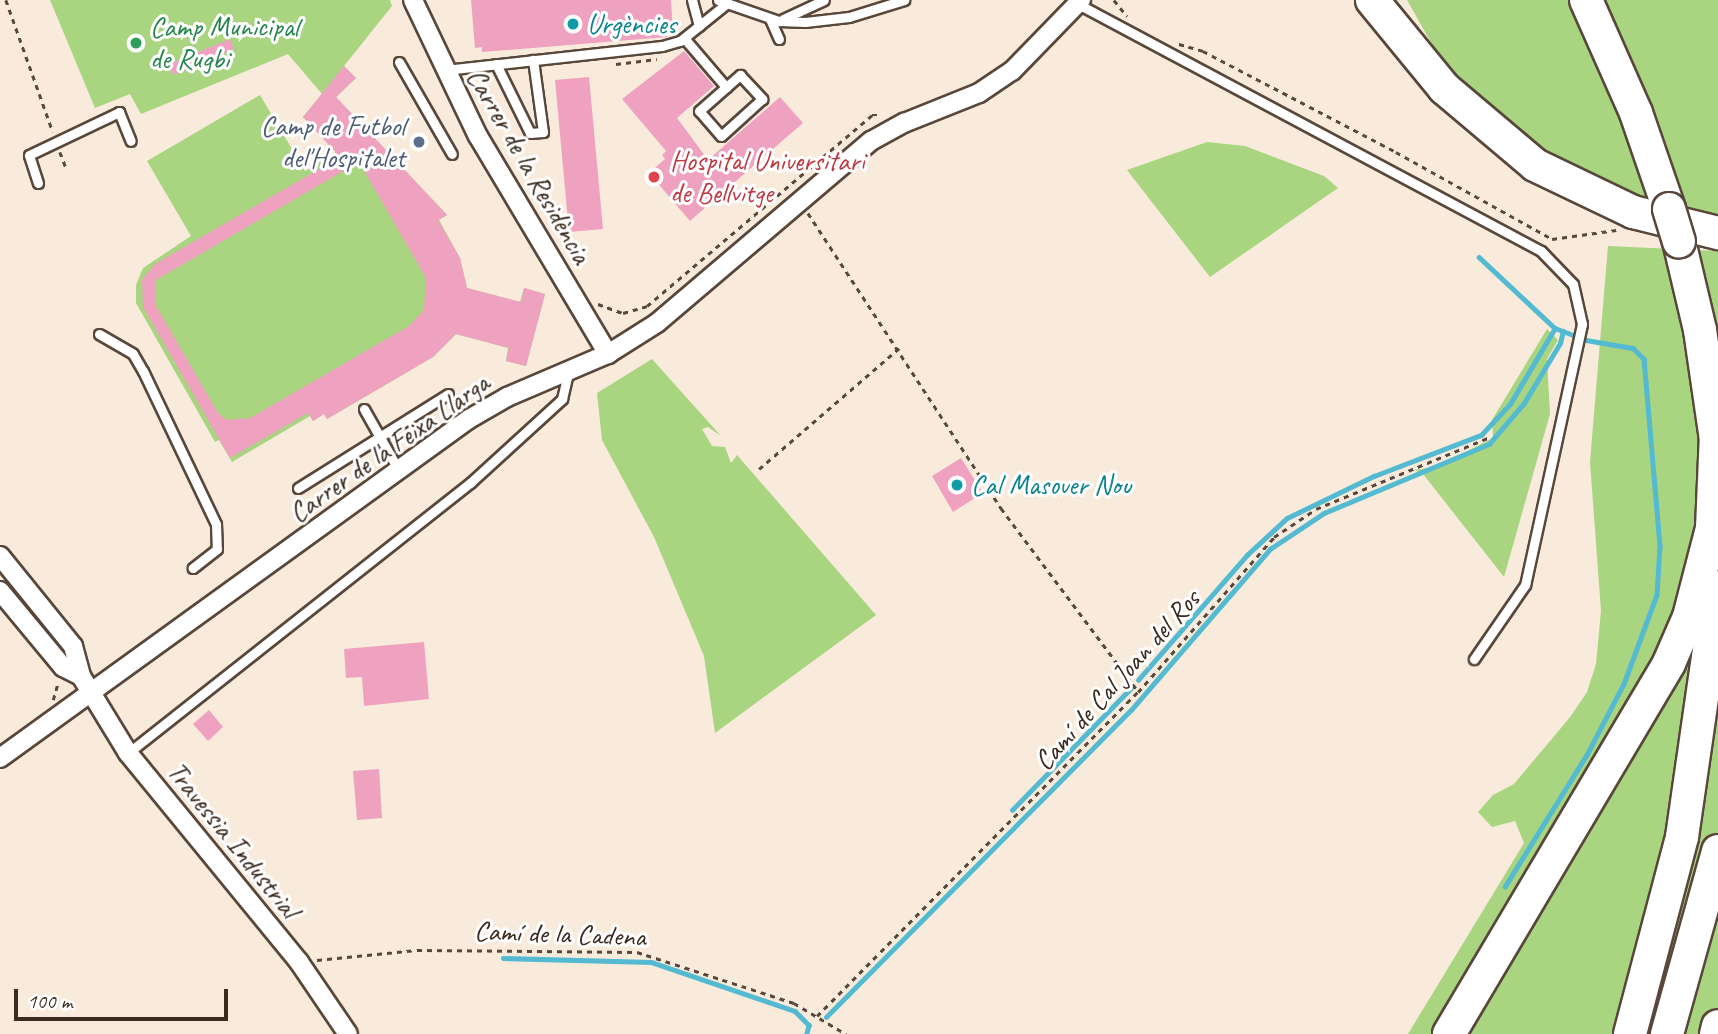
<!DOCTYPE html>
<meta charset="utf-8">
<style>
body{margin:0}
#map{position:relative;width:1718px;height:1034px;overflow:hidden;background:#f9ebdb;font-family:Caveat,sans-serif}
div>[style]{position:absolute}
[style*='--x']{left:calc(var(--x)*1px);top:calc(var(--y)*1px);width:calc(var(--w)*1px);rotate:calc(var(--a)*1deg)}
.green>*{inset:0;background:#a9d480}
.stream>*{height:4.5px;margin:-2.25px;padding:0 2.25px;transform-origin:2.25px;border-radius:2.25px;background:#53bad1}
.building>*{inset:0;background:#eea2c0}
.path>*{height:2.5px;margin-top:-1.25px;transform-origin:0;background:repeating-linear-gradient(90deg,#58473a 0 5px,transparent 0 10px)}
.roads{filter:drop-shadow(2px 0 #58473a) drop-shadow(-2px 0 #58473a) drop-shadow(0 2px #58473a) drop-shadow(0 -2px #58473a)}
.lane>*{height:9px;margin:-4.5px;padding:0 4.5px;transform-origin:4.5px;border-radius:4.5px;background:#fff}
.street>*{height:18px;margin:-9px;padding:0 9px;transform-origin:9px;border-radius:9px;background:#fff}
.highway>*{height:32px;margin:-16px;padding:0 16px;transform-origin:16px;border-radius:16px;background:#fff}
.bridges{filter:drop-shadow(2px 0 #58473a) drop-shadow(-2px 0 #58473a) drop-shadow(0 2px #58473a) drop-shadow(0 -2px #58473a)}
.highway-bridge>*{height:32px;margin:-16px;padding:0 16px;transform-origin:16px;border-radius:16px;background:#fff}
.dots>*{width:19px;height:19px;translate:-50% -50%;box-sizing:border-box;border:4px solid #fff;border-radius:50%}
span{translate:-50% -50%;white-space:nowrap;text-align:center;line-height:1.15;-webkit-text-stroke:6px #fff;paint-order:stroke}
.culture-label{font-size:28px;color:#0d838f}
.left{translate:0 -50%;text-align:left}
.leisure-label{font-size:28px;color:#27864d}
.service-label{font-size:28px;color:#4e5e75}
.right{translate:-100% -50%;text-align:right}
.health-label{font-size:28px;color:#be3a42}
.street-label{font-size:28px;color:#3b2a1e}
.scale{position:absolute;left:14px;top:989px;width:214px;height:32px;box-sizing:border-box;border:4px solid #3b2a1e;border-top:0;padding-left:9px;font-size:21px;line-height:24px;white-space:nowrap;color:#3b2a1e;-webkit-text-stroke:5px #fff;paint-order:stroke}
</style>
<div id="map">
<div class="green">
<i style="clip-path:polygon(50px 0,390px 0,392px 6px,344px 66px,356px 78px,336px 97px,447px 215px,439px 220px,460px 258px,467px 288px,520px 302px,524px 288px,545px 294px,526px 366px,506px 361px,508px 348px,456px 334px,433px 357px,327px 419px,324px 414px,313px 421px,310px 416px,232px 462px,219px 440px,215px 442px,136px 303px,136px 285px,143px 268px,191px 236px,147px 161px,260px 95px,305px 171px,336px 152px,303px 117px,322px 94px,288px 54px,141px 114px,130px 94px,95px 108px)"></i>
<i style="clip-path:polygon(1407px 0,1576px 0,1659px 210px,1553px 162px,1470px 92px,1433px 46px)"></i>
<i style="clip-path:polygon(1596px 0,1718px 0,1718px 223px,1680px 216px)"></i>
<i style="clip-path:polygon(1207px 142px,1245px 146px,1324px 176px,1338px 188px,1210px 277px,1127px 170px)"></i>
<i style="clip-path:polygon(1608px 246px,1718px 251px,1718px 1034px,1408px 1034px,1524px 843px,1515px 821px,1492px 827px,1478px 812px,1493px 795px,1514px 784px,1571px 716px,1587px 692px,1596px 664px,1601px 611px,1590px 462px)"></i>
<i style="clip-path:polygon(1547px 329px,1558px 340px,1547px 359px,1550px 414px,1504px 577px,1423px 474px,1414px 470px,1436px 467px,1493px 438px,1492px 420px)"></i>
<i style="clip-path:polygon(652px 359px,721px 436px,708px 427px,702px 429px,712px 446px,725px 447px,731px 463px,737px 455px,876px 615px,715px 733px,704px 656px,654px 537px,602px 440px,597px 393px)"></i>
</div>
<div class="stream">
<i style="--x:1479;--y:257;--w:104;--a:43.1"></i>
<i style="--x:1555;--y:328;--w:33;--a:21"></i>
<i style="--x:1586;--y:340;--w:48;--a:9.7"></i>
<i style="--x:1633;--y:348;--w:16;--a:45"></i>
<i style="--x:1644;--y:359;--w:188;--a:85.1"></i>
<i style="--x:1660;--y:546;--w:49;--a:93.5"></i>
<i style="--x:1657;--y:595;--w:95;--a:110.3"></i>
<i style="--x:1624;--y:684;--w:80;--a:117.5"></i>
<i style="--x:1587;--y:755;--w:155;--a:121.8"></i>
<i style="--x:1138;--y:680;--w:166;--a:-48.9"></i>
<i style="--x:1247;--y:555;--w:54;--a:-42.8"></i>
<i style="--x:1287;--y:518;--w:97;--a:-25.8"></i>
<i style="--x:1374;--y:476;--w:115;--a:-21"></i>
<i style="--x:1481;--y:435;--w:42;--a:-46.9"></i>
<i style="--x:1510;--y:404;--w:88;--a:-59.4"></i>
<i style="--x:1012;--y:810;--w:172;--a:-45.7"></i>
<i style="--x:503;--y:958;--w:148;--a:1.5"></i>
<i style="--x:651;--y:962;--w:152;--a:18.8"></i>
<i style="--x:795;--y:1011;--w:20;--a:45"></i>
<i style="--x:809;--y:1025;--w:9;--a:103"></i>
<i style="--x:826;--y:1017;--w:433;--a:-45.2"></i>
<i style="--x:1131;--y:710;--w:213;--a:-49.2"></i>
<i style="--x:1270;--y:549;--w:65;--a:-33.7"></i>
<i style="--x:1324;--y:513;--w:179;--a:-22.7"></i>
<i style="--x:1489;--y:444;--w:54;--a:-49.5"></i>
<i style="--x:1524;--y:403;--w:70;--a:-59"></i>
<i style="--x:1560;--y:343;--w:12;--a:-76"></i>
</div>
<div class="building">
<i style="clip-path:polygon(471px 0,671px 0,673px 32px,667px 32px,667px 37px,482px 52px,482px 47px,475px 48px)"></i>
<i style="clip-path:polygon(230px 39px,234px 49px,173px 75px,169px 64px)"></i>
<i style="clip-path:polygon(684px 51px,714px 86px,677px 118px,708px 160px,780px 97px,803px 123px,690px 221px,649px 173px,665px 159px,662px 155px,666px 151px,622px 99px)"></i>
<i style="clip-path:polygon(evenodd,344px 66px,356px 78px,336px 97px,447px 215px,438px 220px,460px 258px,467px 288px,521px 302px,524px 288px,545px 294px,526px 366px,506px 361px,509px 348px,456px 334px,433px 357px,327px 419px,324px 414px,313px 421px,308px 413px,230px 458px,143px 307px,142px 280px,155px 264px,340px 157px,303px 117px,344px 66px,359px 162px,426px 278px,424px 310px,409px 326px,250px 418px,227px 420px,218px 413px,155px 304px,156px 280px,359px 162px)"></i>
<i style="clip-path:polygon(589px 77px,603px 229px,569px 232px,555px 80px)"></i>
<i style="clip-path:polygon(961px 458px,983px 493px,953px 512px,932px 476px)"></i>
<i style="clip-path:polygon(424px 642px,429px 699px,364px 706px,362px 677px,346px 678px,344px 649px)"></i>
<i style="clip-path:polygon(209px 710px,223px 727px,208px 741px,193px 724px)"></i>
<i style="clip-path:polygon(379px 769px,382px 818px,357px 820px,353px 771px)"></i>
</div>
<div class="path">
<i style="--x:6;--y:0;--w:140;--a:70.4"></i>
<i style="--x:1114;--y:0;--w:21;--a:51"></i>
<i style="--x:1179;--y:44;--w:25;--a:16"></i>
<i style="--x:1203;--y:51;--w:218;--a:27.6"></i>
<i style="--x:1396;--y:152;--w:179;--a:29.1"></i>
<i style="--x:1552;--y:239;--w:65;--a:-8"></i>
<i style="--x:616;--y:64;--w:41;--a:-7"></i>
<i style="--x:60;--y:152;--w:19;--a:69"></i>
<i style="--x:808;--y:213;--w:353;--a:56.8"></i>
<i style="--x:1001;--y:508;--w:229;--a:53.2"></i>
<i style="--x:598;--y:304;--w:27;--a:20"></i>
<i style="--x:623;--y:313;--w:25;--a:-16"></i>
<i style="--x:647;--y:306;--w:295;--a:-40.3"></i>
<i style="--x:872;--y:115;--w:8;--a:0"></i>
<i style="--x:759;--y:469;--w:185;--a:-40.8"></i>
<i style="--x:53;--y:700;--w:18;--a:-74"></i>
<i style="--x:317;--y:960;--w:100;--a:-5.7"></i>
<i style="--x:417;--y:950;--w:220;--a:0.5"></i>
<i style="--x:637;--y:952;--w:165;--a:18"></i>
<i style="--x:794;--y:1003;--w:61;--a:30.8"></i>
<i style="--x:817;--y:1016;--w:456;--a:-45.3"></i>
<i style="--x:1138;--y:692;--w:206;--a:-48.7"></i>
<i style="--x:1274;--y:537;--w:50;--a:-33.7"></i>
<i style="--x:1316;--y:509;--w:188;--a:-22.5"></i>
</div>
<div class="roads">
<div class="lane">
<i style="--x:692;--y:0;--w:27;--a:75"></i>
<i style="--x:718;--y:0;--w:65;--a:19"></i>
<i style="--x:779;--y:21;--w:26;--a:2"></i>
<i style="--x:805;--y:22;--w:44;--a:-6.5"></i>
<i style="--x:849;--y:17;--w:58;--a:-17.2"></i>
<i style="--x:1078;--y:4;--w:525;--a:28.08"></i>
<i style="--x:1541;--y:251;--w:46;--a:45.9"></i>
<i style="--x:1573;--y:284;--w:41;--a:77.3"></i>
<i style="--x:1582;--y:324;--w:267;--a:102.3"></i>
<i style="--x:1525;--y:585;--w:90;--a:124.6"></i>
<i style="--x:770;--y:19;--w:22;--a:66"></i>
<i style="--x:783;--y:19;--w:45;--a:-24.9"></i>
<i style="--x:684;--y:38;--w:65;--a:49.4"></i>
<i style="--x:399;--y:62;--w:106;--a:60.1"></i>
<i style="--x:496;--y:64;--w:77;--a:63.8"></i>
<i style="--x:530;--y:133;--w:13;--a:-4"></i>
<i style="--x:543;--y:132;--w:73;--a:-97.9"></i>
<i style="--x:445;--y:70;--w:218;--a:-6.3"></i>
<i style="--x:662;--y:46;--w:19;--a:-16"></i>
<i style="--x:680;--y:41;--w:59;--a:-38.8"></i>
<i style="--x:740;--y:75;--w:33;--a:47"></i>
<i style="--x:762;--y:99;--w:55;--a:137.9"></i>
<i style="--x:721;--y:136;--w:33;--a:-131"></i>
<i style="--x:699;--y:111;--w:55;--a:-41.3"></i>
<i style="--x:38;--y:183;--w:29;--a:-108"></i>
<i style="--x:29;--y:155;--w:100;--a:-25.5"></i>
<i style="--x:119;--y:112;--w:31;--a:68"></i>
<i style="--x:99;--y:334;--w:39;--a:30"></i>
<i style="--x:133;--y:354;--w:20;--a:60"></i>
<i style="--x:143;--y:371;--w:170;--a:64.5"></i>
<i style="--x:216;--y:524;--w:25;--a:88"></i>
<i style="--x:217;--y:549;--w:31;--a:142"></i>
<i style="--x:364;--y:409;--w:69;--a:60.5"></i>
<i style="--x:298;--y:488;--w:177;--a:-32.1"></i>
<i style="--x:128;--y:753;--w:436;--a:-38.3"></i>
<i style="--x:470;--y:483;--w:125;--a:-42.4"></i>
<i style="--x:562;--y:399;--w:28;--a:-77"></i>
</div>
<div class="street">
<i style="--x:413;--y:0;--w:151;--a:64.5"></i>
<i style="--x:478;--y:136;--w:254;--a:59.2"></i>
<i style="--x:0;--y:556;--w:116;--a:51"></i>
<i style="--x:73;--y:646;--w:31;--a:75"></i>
<i style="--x:81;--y:676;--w:90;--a:58.6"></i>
<i style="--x:128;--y:753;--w:270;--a:50.7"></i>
<i style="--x:299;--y:962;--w:87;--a:55.8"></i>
<i style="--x:0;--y:591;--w:99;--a:50.3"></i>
<i style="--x:63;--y:667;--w:20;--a:27"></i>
<i style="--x:0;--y:758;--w:579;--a:-35.86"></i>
<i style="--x:469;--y:419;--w:44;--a:-30.1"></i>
<i style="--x:507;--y:397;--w:110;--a:-23.1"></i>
<i style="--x:608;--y:354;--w:58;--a:-32.3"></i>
<i style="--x:657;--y:323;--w:281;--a:-40.4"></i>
<i style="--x:871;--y:141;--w:38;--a:-29"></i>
<i style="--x:904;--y:123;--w:81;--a:-21.8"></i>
<i style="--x:979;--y:93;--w:40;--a:-34"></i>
<i style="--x:1012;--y:71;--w:99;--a:-45.8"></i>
</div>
<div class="highway">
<i style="--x:1372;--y:0;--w:114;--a:50.7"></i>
<i style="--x:1444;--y:88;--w:119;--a:40.2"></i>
<i style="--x:1535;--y:165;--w:109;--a:25.6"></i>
<i style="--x:1633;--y:212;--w:88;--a:13.9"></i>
<i style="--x:1586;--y:0;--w:124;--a:66.1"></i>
<i style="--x:1636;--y:113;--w:102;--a:71"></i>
<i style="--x:1679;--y:241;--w:91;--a:76.7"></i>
<i style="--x:1700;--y:330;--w:125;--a:81.7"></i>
<i style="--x:1449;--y:1034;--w:431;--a:-59.3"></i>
<i style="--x:1669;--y:663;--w:50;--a:-66.5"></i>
<i style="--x:1689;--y:617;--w:92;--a:-75.5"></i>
<i style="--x:1712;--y:528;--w:95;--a:-87.6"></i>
<i style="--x:1630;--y:1034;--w:204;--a:-75.2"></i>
<i style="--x:1682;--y:837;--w:252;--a:-81.8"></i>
<i style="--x:1667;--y:1034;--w:190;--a:-74.4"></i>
<i style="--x:1716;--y:1034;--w:8;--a:-76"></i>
</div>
</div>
<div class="bridges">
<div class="highway-bridge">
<i style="--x:1669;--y:209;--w:34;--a:73"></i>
</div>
</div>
<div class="dots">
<i style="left:573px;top:24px;background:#0f9aa8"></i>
<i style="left:136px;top:43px;background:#2e9e5b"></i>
<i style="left:419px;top:142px;background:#5c6f8a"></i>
<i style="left:654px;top:177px;background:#e0444e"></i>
<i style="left:957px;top:485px;background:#0f9aa8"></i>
</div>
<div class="culture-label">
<span class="left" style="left:587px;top:24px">Urgències</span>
<span class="left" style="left:971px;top:485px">Cal Masover Nou</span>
</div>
<div class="leisure-label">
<span class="left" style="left:150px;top:43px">Camp Municipal<br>de Rugbi</span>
</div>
<div class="service-label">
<span class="right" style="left:405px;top:142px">Camp de Futbol<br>del'Hospitalet</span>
</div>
<div class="health-label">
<span class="left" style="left:670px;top:177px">Hospital Universitari<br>de Bellvitge</span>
</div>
<div class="street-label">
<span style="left:529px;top:166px;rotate:60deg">Carrer de la Residència</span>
<span style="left:389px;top:448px;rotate:-35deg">Carrer de la Feixa Llarga</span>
<span style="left:1117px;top:680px;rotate:-48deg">Camí de Cal Joan del Ros</span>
<span style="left:233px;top:840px;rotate:51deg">Travessia Industrial</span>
<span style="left:560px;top:934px;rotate:2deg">Camí de la Cadena</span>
</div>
<div class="scale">100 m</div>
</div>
